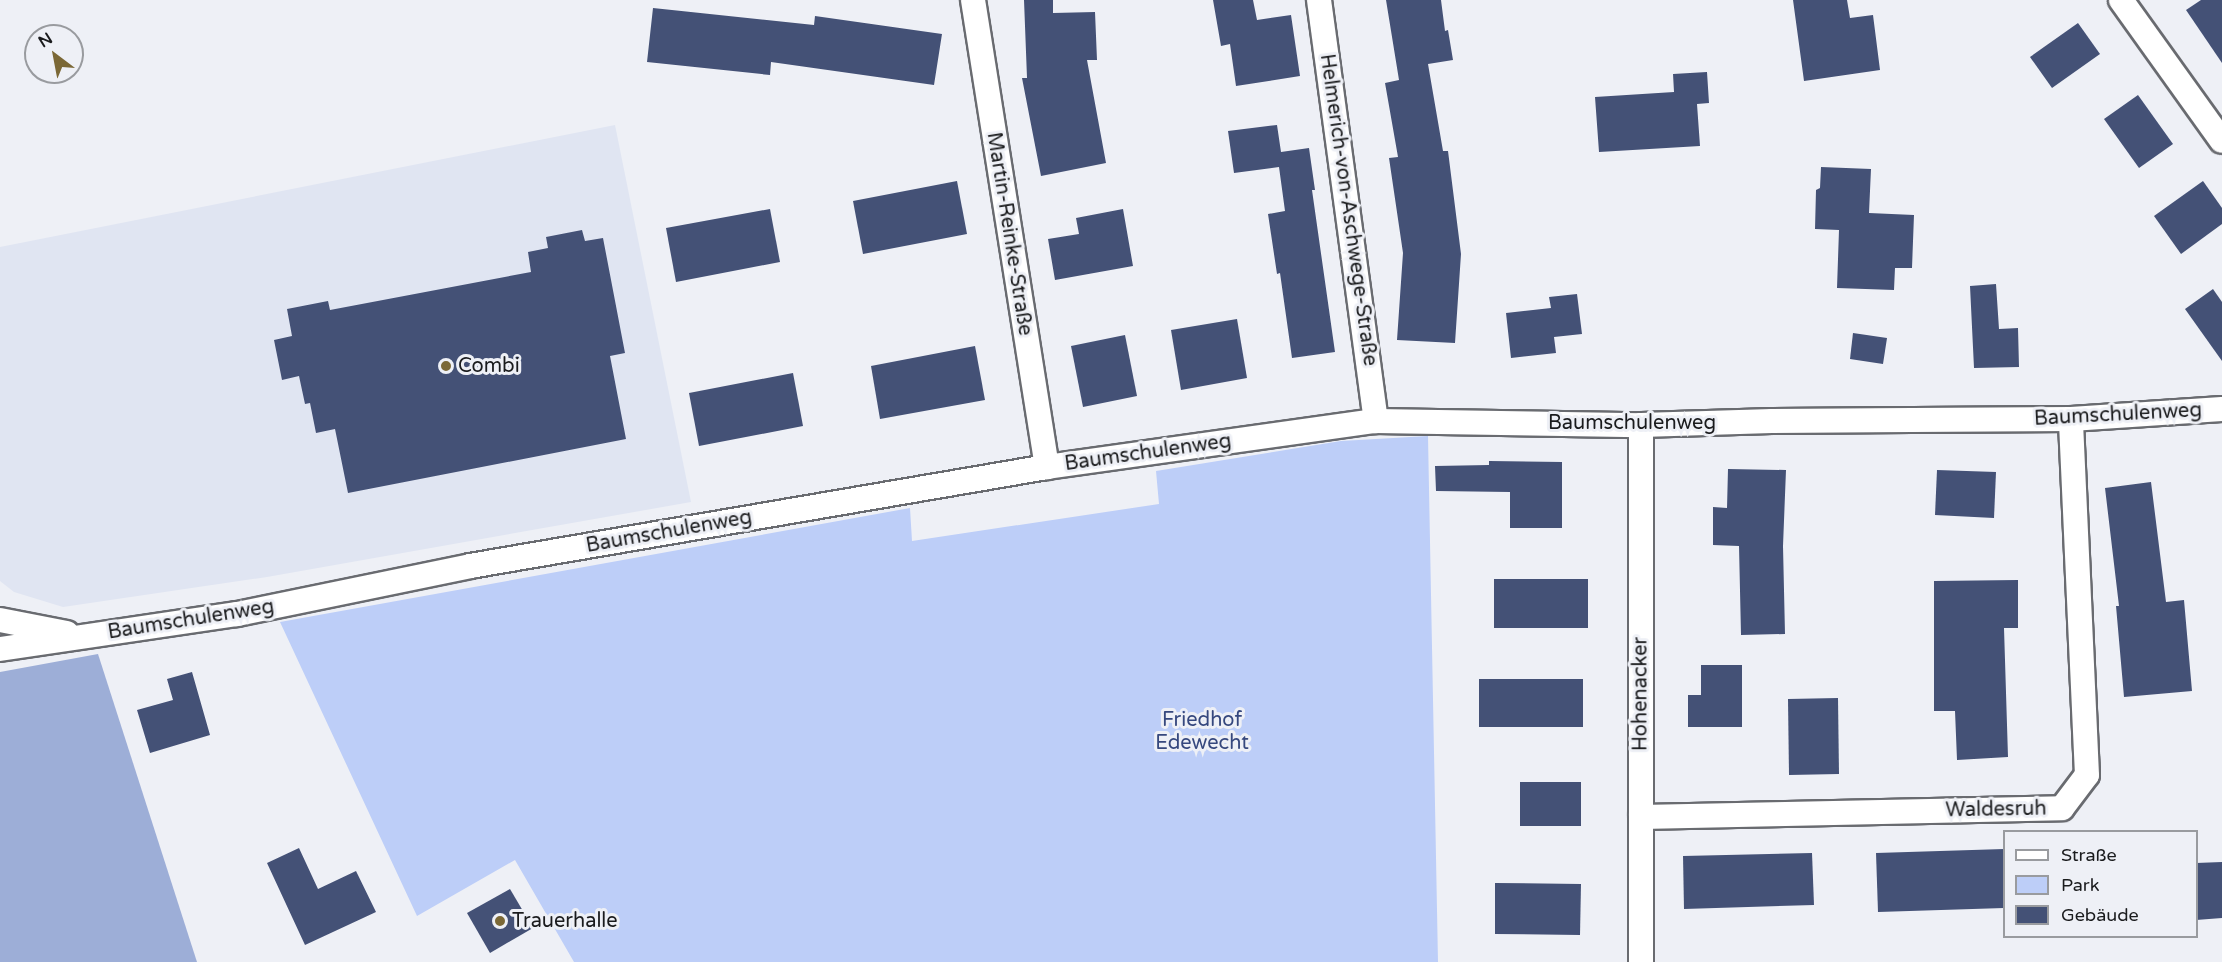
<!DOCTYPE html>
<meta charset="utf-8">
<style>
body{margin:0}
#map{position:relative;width:2222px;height:962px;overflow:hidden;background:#eef0f6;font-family:"Varela Round",sans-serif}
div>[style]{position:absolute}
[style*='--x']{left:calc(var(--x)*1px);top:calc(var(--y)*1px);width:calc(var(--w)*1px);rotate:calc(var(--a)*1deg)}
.built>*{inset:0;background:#e0e5f2}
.green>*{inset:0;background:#bdcef8}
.forest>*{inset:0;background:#9daed7}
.building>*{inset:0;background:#445176}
.roads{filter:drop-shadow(2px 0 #696b70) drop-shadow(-2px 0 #696b70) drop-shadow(0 2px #696b70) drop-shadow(0 -2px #696b70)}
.street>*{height:24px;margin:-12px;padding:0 12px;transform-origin:12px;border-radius:12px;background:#fff}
.dots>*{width:16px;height:16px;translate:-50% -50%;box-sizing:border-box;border:3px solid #eef0f6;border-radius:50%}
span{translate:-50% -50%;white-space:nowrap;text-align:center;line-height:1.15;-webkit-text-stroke:6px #eef0f6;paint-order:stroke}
.street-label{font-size:20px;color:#1a1b1d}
.poi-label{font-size:20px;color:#1a1b1d}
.left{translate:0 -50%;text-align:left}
.park-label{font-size:20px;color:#36487e}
.legend{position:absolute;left:2003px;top:830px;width:195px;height:108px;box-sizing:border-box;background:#eef0f6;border:2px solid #999b9f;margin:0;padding:8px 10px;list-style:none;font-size:18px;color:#1a1b1d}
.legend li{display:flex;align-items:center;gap:12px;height:30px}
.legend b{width:30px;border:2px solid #999b9f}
.north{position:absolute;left:24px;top:24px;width:60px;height:60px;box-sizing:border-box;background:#eef0f6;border:2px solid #999b9f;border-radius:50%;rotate:328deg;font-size:16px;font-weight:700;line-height:24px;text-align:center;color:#1a1b1d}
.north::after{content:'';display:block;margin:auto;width:21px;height:27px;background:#7b6836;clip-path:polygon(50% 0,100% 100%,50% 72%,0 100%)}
</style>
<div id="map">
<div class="built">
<i style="clip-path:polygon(615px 125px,691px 502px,267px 577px,63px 607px,14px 592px,0 581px,0 247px)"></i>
</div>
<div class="green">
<i style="clip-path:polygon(1428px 436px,1438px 962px,574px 962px,515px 860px,417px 916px,280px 622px,910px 508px,912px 541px,1159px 504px,1156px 471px,1341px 441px)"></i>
</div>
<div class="forest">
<i style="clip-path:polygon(98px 654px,197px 962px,0 962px,0 672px)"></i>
</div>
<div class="building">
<i style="clip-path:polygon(1024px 0,1053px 0,1053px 13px,1095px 12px,1097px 60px,1087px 60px,1106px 163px,1041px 176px,1022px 78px,1027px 78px)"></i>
<i style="clip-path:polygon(1213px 0,1253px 0,1257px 20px,1291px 15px,1300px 76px,1236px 86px,1230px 44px,1221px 46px)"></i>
<i style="clip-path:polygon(1386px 0,1441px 0,1445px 31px,1448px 30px,1453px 60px,1428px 64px,1443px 151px,1448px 151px,1461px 254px,1455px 343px,1397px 340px,1403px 253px,1389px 158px,1398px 157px,1385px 83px,1399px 80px)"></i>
<i style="clip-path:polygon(1793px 0,1847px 0,1850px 18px,1873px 15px,1880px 70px,1804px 81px)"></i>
<i style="clip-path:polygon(2201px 0,2222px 0,2222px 63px,2186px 10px)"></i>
<i style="clip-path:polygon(653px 8px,814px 25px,815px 16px,942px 34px,934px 85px,771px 62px,770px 75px,647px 62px)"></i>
<i style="clip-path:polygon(2078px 23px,2100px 54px,2052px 88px,2030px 57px)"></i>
<i style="clip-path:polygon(1707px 72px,1709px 103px,1697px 104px,1700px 146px,1599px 152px,1595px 97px,1674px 92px,1673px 74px)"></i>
<i style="clip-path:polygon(2138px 95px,2173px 144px,2139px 168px,2104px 119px)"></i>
<i style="clip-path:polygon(1277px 125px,1281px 152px,1309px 148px,1315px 190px,1312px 190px,1335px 352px,1292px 358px,1280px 273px,1277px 274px,1268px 214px,1285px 211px,1279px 167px,1234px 173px,1228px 131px)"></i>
<i style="clip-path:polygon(1821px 167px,1871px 169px,1869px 213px,1914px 215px,1912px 268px,1895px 268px,1894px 290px,1837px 288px,1839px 230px,1815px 229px,1816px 190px,1820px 188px)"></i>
<i style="clip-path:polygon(957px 181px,967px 234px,863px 254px,853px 201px)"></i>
<i style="clip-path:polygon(2203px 181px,2222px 208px,2222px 224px,2181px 254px,2154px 216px)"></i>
<i style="clip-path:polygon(770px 209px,780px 262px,676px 282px,666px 228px)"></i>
<i style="clip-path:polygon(1123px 209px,1133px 266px,1055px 280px,1048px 239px,1079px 234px,1076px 218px)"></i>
<i style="clip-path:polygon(582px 230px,585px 241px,603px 238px,625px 353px,610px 356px,626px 439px,348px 493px,335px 429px,316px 433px,310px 403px,305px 404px,299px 376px,282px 380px,274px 340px,292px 336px,287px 309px,328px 301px,330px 310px,531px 272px,528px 252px,548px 248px,546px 237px)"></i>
<i style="clip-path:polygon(1996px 284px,1999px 329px,2018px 328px,2019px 367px,1974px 368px,1970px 286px)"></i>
<i style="clip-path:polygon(2213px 289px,2222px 302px,2222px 361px,2185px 309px)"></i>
<i style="clip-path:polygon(1577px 294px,1582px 334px,1554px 337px,1556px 353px,1511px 358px,1506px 313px,1551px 308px,1549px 297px)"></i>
<i style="clip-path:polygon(1237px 319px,1247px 378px,1181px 390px,1171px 330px)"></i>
<i style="clip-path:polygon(1853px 333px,1887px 338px,1883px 364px,1850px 359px)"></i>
<i style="clip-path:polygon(1125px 335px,1137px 396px,1083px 407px,1071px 346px)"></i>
<i style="clip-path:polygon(975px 346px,985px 400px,880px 419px,871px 366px)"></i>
<i style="clip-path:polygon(793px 373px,803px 426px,699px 446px,689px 393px)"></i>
<i style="clip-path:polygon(1489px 461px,1562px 462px,1562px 528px,1510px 528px,1510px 492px,1436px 491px,1435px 466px,1489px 465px)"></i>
<i style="clip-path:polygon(1728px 469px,1786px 470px,1783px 546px,1785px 634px,1741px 635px,1739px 546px,1713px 545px,1713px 507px,1727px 508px)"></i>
<i style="clip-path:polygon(1937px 470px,1996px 472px,1994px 518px,1935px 515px)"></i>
<i style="clip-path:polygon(2151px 482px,2166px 602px,2184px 600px,2192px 691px,2124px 697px,2116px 606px,2119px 606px,2105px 488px)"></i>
<i style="clip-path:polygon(1494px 579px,1588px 579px,1588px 628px,1494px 628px)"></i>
<i style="clip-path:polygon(2018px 580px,2018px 628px,2004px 628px,2008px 757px,1957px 760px,1955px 711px,1934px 711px,1934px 581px)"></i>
<i style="clip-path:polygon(1701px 665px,1742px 665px,1742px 727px,1688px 727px,1688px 695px,1701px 695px)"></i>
<i style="clip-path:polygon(192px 672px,210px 735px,150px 753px,137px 710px,173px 700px,167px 679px)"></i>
<i style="clip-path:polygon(1479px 679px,1583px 679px,1583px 727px,1479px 727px)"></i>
<i style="clip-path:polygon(1838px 698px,1839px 774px,1789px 775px,1788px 699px)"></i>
<i style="clip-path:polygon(1520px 782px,1581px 782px,1581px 826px,1520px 826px)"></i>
<i style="clip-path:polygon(299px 848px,318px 889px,356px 871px,376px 912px,305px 945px,267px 863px)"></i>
<i style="clip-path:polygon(2004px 849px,2004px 908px,1878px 912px,1876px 853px)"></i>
<i style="clip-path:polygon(1812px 853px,1814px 905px,1684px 909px,1683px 856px)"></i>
<i style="clip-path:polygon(2222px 862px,2222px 918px,2196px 920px,2196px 863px)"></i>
<i style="clip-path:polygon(1495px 883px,1581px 884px,1580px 935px,1495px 934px)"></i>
<i style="clip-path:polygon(510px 889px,533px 928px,490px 953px,467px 913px)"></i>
</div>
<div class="roads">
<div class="street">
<i style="--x:973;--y:0;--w:473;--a:81"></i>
<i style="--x:1319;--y:0;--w:425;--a:82.3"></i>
<i style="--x:2121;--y:0;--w:173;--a:54.4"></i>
<i style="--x:0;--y:620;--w:68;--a:11"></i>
<i style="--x:0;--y:649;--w:240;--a:-8.4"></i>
<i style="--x:237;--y:614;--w:238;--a:-11.6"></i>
<i style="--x:470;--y:566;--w:585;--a:-9.74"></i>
<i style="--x:1047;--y:467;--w:332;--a:-8"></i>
<i style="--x:1376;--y:421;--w:265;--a:0.9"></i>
<i style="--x:1641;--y:425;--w:131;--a:-1.7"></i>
<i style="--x:1772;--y:421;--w:299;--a:-0.4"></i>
<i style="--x:2071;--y:419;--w:151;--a:-3.8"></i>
<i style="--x:1641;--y:817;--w:421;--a:-1.2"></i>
<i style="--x:2062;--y:808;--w:41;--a:-52.9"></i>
<i style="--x:2087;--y:775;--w:356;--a:-92.6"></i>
<i style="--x:1641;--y:962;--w:537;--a:-90"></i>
</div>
</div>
<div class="dots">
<i style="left:446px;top:366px;background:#7b6836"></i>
<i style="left:500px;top:921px;background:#7b6836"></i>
</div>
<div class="street-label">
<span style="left:1348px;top:210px;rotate:82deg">Helmerich-von-Aschwege-Straße</span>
<span style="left:1009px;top:234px;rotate:81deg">Martin-Reinke-Straße</span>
<span style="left:2118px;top:415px;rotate:-3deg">Baumschulenweg</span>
<span style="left:1632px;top:423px">Baumschulenweg</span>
<span style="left:1148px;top:453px;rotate:-8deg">Baumschulenweg</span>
<span style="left:669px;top:532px;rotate:-10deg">Baumschulenweg</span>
<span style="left:191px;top:620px;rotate:-9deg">Baumschulenweg</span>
<span style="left:1641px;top:694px;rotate:-90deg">Hohenacker</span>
<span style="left:1996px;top:810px;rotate:-1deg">Waldesruh</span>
</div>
<div class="poi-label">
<span class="left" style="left:458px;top:366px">Combi</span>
<span class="left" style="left:512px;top:921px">Trauerhalle</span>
</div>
<div class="park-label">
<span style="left:1202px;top:732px">Friedhof<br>Edewecht</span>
</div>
<ul class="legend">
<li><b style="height:8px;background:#fff"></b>Straße</li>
<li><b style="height:16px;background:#bdcef8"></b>Park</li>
<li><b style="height:16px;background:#445176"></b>Gebäude</li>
</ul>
<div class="north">N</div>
</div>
